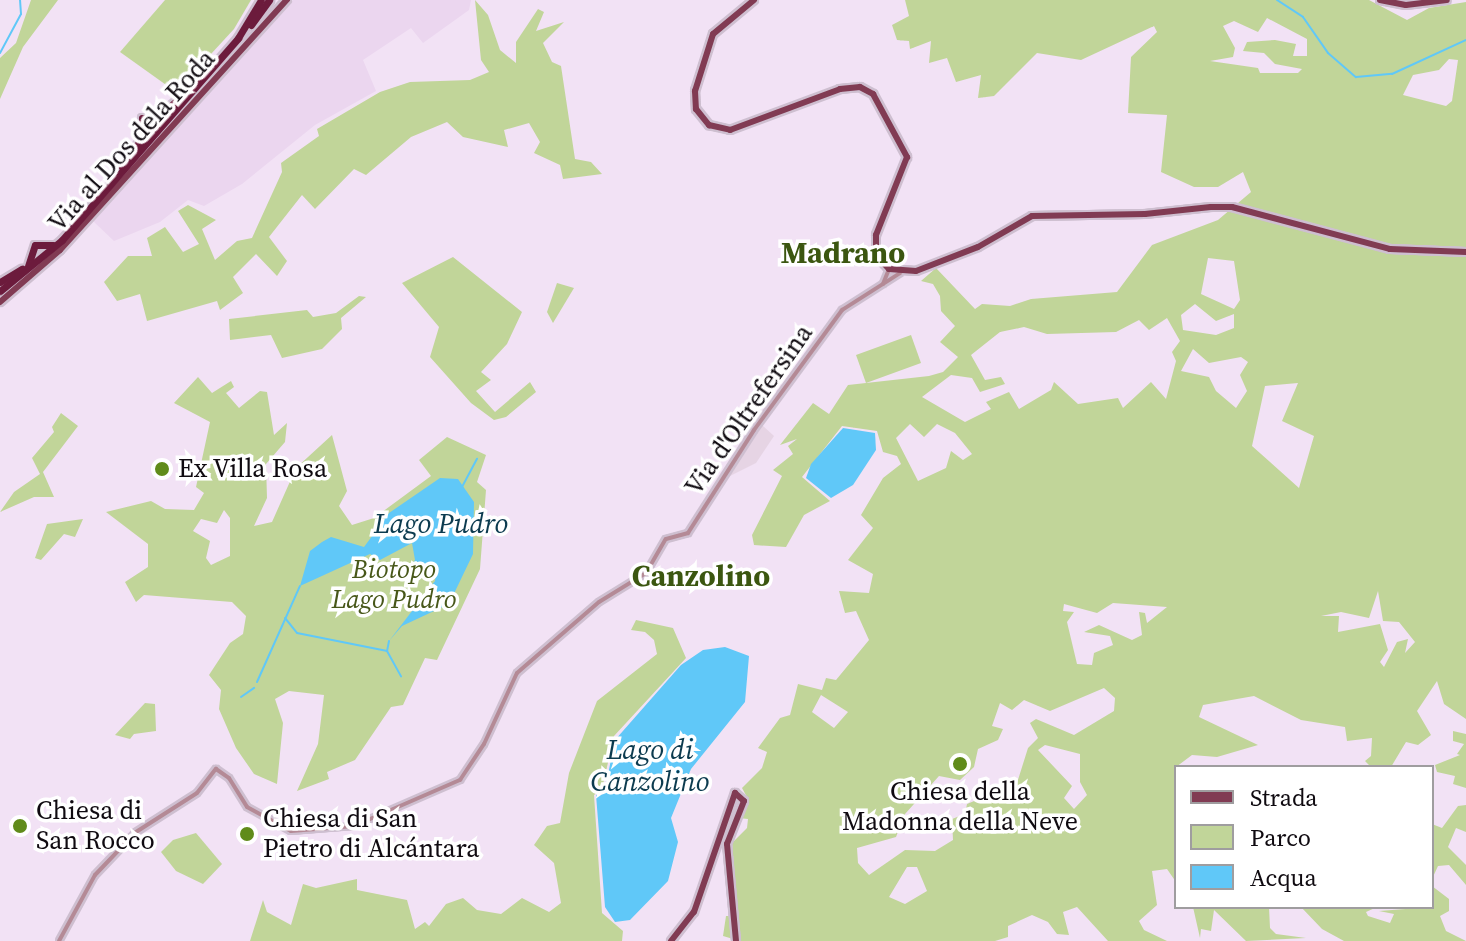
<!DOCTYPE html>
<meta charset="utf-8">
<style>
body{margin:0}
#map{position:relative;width:1466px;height:941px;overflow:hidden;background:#f2e2f5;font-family:"Source Serif 4",serif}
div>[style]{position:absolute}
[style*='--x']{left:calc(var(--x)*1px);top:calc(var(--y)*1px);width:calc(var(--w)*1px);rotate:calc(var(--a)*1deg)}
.built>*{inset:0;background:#ebd6ef}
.education>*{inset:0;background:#e6d4e4}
.green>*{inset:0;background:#c1d599}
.water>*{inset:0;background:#60c8f8}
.stream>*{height:2px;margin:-1px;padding:0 1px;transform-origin:1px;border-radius:1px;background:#60c8f8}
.roads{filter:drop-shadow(2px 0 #cebfd0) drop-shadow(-2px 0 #cebfd0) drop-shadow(0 2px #cebfd0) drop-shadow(0 -2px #cebfd0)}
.minor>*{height:4px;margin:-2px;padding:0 2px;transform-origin:2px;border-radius:2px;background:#b48a96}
.major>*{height:6px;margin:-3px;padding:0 3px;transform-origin:3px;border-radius:3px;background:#813b53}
.highway>*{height:7px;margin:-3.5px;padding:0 3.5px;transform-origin:3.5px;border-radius:3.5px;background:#6c1b3c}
.dots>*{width:22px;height:22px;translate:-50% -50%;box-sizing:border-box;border:4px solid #fff;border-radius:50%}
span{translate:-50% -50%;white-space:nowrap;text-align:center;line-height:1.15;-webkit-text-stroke:7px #fff;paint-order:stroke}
.street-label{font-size:26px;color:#0f0a10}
.poi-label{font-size:26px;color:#0f0a10}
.left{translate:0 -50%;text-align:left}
.park-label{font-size:26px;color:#475719;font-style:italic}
.water-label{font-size:28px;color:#0c3b4f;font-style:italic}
.quarter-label{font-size:30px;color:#3b5610;font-weight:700}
.legend{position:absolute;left:1174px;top:765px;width:260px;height:144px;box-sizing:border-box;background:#fff;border:2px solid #9f9d9f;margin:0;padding:10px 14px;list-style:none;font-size:24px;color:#0f0a10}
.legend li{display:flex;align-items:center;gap:16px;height:40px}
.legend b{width:40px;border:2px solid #9f9d9f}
</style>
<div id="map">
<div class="built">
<i style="clip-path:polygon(293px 0,471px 0,469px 10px,423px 43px,411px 28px,363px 60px,376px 91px,315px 125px,242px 184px,204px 206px,188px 200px,160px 222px,114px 241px,93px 221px)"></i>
</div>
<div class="education">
<i style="clip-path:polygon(762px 425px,774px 436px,756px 463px,728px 477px)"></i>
</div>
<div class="green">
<i style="clip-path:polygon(31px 0,58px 0,23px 47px,0 99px,0 58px,16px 43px)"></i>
<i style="clip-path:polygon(165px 0,251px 0,234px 29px,176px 92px,120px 52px)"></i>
<i style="clip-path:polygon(475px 0,488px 15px,500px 50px,516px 63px,516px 42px,538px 9px,544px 12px,536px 31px,564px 22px,543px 43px,552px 62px,561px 66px,575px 159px,591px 162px,602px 174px,563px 179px,560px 165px,534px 153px,540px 142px,529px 123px,504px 130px,508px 147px,463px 137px,447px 122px,411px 137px,366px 175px,354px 169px,315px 209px,302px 195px,269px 237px,287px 261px,277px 276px,256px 254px,233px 277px,243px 293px,220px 310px,217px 301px,147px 321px,140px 294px,117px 301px,104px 282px,128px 256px,152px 256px,147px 238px,165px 227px,183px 252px,199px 244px,178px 211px,188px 205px,216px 220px,202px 229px,215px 260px,237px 241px,252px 238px,282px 172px,281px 163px,319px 136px,317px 129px,380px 92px,410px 82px,470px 80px,489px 72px,481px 60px)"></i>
<i style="clip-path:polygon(evenodd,905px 0,1369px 0,1407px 20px,1429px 8px,1466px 2px,1466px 719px,1444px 704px,1437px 681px,1417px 711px,1431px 735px,1418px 745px,1406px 742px,1391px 767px,1371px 767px,1365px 761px,1371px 756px,1372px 738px,1347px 741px,1345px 727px,1301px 720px,1254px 696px,1203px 705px,1199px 717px,1258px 745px,1217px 757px,1192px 755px,1176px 767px,1176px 882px,1167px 869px,1152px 871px,1157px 905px,1139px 921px,1144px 930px,1167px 941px,1108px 941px,1077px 907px,1063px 912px,1069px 935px,1057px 934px,1048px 922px,1032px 915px,1008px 926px,1008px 937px,995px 941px,740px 941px,723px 936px,726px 916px,738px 916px,732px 843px,747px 828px,748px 819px,739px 818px,748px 799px,742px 788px,762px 768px,767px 752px,758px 748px,780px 718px,790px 715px,798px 684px,822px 690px,826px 678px,836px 680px,869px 640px,856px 611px,845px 613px,839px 591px,869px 593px,873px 574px,848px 560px,873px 528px,861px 515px,883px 478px,901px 464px,897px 456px,883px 452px,877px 431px,842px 426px,802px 477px,830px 501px,804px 515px,786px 547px,754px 545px,752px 535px,782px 476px,773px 470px,793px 454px,788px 446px,797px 439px,780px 445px,813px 403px,829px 414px,848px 385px,929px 376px,943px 372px,958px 357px,940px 342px,955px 326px,941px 311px,940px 296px,933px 284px,921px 281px,936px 268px,975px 309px,982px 304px,1010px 306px,1031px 299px,1117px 292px,1152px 245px,1218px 220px,1251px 192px,1243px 172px,1218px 187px,1194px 187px,1161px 172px,1167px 115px,1128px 113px,1131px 57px,1157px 32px,1154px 26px,1081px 60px,1037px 53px,994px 96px,978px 98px,981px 75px,956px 82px,947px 58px,929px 63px,931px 41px,910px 49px,909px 41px,897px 40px,892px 25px,909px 16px,905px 0,1267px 18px,1307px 39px,1307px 56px,1293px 56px,1296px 44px,1275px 40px,1247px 42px,1243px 51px,1264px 53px,1275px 64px,1302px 69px,1298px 73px,1260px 73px,1258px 68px,1210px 61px,1233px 57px,1235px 48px,1223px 26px,1234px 21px,1258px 32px,1267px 18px,905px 0,1449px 59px,1458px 60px,1452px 101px,1446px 106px,1403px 95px,1413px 75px,1439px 70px,1449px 59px,905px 0,1208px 258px,1234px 261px,1240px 300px,1234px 309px,1201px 294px,1208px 258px,905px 0,1195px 304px,1216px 321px,1234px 314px,1234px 328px,1216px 335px,1183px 330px,1181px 315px,1195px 304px,905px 0,1167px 318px,1180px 341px,1172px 352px,1176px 361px,1166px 399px,1151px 382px,1123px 408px,1118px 398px,1078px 404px,1054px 382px,1051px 390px,1019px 409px,1009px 392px,986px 402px,991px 409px,965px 422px,922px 397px,951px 375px,972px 378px,980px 392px,1005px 384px,1001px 377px,985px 380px,971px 355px,1000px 332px,1024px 327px,1047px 334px,1116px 332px,1139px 320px,1149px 330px,1167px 318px,905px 0,1193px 349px,1209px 363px,1241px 357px,1248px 362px,1240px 375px,1247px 391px,1236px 408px,1216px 391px,1209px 377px,1181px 371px,1193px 349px,905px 0,1298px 383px,1282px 421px,1314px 436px,1299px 488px,1252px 446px,1265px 386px,1298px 383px,905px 0,910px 424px,924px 437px,937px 424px,955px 433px,972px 454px,963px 460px,951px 451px,946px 468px,918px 481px,896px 438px,910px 424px,905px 0,1378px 591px,1383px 621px,1399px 622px,1415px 642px,1405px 653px,1408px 639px,1397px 642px,1384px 667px,1380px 662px,1388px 650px,1380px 624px,1338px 632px,1339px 616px,1321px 616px,1341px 612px,1369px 618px,1378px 591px,905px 0,1113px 603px,1167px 607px,1147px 623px,1145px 613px,1139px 612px,1142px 635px,1132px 640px,1099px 625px,1084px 632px,1110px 636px,1113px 645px,1094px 653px,1092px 665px,1077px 664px,1067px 622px,1074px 612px,1063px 611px,1064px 604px,1097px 613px,1113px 603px,905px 0,1104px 688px,1115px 698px,1114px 711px,1074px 735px,1036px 719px,1030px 723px,1038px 738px,1028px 748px,1017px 783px,967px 804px,965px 814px,952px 819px,953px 840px,935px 851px,905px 850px,869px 875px,858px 863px,857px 848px,896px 837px,905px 814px,939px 776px,960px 780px,974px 767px,978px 749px,998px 740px,1003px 729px,992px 726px,1000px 703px,1012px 710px,1024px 700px,1050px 711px,1104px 688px,905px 0,821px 695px,848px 712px,834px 728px,812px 712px,821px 695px,905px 0,1045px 745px,1080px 754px,1080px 782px,1087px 795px,1074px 809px,1064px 798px,1072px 786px,1038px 750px,1045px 745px,905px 0,907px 867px,917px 867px,927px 891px,905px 904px,889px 897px,907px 867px)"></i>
<i style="clip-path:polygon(453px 257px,522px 312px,507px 344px,481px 372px,491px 380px,476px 391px,495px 412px,530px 382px,536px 392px,506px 417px,494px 420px,471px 403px,430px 357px,439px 327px,402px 283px)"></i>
<i style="clip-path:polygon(557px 283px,574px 288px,553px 323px,547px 312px)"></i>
<i style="clip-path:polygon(359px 296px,366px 297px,341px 318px,342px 329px,322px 349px,282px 358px,271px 335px,230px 340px,229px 319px,307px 310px,313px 317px,336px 313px)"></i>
<i style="clip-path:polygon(911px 335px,921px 363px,866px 383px,856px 355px)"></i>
<i style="clip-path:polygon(evenodd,198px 377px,212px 393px,231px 381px,234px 387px,226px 393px,239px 408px,260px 391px,267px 392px,274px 435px,287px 423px,285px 442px,266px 464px,267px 498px,254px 526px,272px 522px,296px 468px,332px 435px,347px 491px,339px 506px,352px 525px,374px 518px,431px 476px,419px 460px,447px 437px,486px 455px,477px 482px,486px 490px,480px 569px,437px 660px,425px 658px,403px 705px,391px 707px,355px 760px,327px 772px,329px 779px,297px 791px,318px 744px,324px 695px,289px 691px,275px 699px,283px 723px,277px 784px,254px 774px,236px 748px,219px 709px,221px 690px,209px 675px,230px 643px,243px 634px,246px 616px,232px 602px,144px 595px,136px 602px,125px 582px,148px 567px,148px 544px,106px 512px,151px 501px,165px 509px,194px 510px,204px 493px,196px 487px,210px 422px,174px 403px,198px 377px,224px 510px,230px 518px,230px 556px,211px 565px,206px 558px,210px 541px,193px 531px,201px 519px,217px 523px,224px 510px)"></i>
<i style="clip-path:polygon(61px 413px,78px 426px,43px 472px,54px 497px,34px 497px,0 512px,14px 492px,40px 474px,32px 458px,54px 432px,52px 427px)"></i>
<i style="clip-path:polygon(83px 519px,75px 537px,64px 534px,41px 560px,35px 558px,47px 524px)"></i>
<i style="clip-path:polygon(636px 620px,673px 628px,686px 658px,614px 736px,602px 789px,594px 795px,602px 913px,623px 931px,622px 941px,250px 941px,263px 900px,267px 912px,291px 925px,303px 884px,316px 888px,357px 879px,357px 890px,407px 900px,415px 929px,425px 922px,429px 926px,446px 904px,463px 898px,477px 910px,501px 914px,522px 898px,549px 912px,561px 903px,554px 863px,534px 845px,547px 826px,560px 823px,569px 773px,597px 701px,657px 654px,654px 640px,645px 632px,631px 630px)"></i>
<i style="clip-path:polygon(145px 703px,155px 704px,156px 731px,134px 734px,130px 739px,115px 735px)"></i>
<i style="clip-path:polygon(1453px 731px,1466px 734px,1466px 788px,1453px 784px,1455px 776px,1437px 772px,1435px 765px,1460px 755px,1457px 754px,1464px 744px,1453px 741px)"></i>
<i style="clip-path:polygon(1466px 805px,1466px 832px,1456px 828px,1448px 847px,1466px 865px,1466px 885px,1449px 865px,1438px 866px,1432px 879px,1432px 824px,1442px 828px,1458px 806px)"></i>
<i style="clip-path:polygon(196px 833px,222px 864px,203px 884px,176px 871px,161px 852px,173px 840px)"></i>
<i style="clip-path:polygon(1432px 886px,1449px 899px,1449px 911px,1440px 916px,1446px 931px,1466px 941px,1344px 941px,1322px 929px,1301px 907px,1377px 907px,1366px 912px,1368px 916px,1390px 923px,1394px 914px,1379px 911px,1432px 907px)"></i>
<i style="clip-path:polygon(1193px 907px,1269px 907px,1270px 928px,1276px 934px,1306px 938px,1246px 941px,1214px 910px,1211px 931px,1201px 929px,1200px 938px)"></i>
</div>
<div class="water">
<i style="clip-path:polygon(843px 428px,875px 433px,876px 450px,853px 485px,831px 498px,806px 478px,811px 464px)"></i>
<i style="clip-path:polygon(440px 478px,458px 479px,474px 502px,473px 554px,449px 604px,402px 626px,389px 641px,435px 581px,436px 570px,426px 576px,421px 562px,404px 575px,415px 560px,412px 543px,380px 560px,370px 554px,300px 586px,310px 551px,322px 542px,331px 537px,364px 547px,389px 513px)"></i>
<i style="clip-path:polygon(725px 647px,749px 656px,745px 702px,691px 769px,671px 818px,678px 842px,668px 881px,630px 920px,615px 922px,605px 907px,596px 795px,604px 794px,615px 740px,681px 665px,703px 650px)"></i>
</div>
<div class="stream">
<i style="--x:1277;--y:0;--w:31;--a:33"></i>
<i style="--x:1303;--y:17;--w:44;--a:55.2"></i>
<i style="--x:1328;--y:53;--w:37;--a:41"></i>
<i style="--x:1356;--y:77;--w:36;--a:-5"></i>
<i style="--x:1392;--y:74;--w:81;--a:-24.7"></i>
<i style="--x:0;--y:53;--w:44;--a:-61.7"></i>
<i style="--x:21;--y:14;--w:14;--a:-94"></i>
<i style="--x:462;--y:487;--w:32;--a:-62"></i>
<i style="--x:285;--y:618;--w:19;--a:51"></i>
<i style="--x:297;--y:633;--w:92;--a:11.3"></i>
<i style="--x:389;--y:641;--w:10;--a:101"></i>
<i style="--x:387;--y:651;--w:29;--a:61"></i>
<i style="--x:257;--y:682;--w:105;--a:-65.9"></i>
<i style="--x:241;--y:697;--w:16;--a:-35"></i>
</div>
<div class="roads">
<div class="minor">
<i style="--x:883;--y:284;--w:16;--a:-68"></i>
<i style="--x:59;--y:941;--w:75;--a:-61.4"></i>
<i style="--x:95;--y:875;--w:59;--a:-46.4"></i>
<i style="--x:136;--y:832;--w:72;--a:-32.6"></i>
<i style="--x:197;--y:793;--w:31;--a:-52"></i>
<i style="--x:216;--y:769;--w:16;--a:35"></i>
<i style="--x:229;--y:778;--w:34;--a:58"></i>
<i style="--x:247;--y:807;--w:50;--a:28.6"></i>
<i style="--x:291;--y:831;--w:63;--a:-4.5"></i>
<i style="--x:354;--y:826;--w:116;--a:-23.5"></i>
<i style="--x:460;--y:780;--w:43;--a:-56.3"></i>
<i style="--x:484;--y:744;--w:78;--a:-65.1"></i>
<i style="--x:517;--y:673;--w:108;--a:-40.9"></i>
<i style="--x:599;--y:602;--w:55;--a:-31.7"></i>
<i style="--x:646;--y:573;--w:39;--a:-60"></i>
<i style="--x:666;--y:539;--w:23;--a:-15"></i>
<i style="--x:688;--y:533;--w:122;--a:-57.3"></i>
<i style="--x:754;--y:430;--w:149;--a:-53.7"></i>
<i style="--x:842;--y:310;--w:69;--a:-32.5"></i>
</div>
<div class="major">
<i style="--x:754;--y:0;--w:53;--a:140.3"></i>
<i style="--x:713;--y:34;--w:60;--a:107.5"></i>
<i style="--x:695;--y:91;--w:18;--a:87"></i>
<i style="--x:696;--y:109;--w:21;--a:51"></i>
<i style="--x:709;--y:125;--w:22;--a:13"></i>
<i style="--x:730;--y:130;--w:117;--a:-20.4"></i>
<i style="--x:840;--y:89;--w:20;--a:-6"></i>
<i style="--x:860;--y:87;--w:15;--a:28"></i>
<i style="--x:873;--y:94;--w:72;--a:61.6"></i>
<i style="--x:907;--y:157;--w:84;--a:111.7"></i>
<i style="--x:876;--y:235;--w:20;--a:90"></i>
<i style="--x:876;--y:255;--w:19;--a:47"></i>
<i style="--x:889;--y:269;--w:27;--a:4"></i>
<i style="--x:916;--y:271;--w:66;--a:-21.2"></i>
<i style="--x:978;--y:247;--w:62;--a:-29.9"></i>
<i style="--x:1032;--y:216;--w:113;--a:-1"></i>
<i style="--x:1145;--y:214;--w:66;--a:-6.1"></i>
<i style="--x:1211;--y:207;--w:21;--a:0"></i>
<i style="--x:1232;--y:207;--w:163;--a:14.9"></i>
<i style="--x:1390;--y:249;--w:76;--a:2.3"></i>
<i style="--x:1380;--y:0;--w:26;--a:11"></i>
<i style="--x:1406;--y:5;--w:41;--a:-7"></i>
<i style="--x:0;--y:302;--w:79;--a:-40.9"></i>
<i style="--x:60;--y:250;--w:338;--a:-47.8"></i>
<i style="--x:671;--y:941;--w:37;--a:-52"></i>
<i style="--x:694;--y:912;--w:126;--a:-71"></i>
<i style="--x:735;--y:793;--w:12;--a:42"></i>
<i style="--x:744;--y:801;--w:46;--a:111.6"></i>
<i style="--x:727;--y:844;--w:97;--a:84.7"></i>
</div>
<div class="highway">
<i style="--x:251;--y:25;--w:31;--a:-54"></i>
<i style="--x:122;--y:167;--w:41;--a:-55.9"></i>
<i style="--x:145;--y:133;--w:15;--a:-101"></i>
<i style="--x:142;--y:118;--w:15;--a:0"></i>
<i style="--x:157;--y:118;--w:45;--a:-41.4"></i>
<i style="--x:28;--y:266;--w:22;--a:-72"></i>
<i style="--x:35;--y:245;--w:18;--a:0"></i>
<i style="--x:0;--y:282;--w:26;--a:-31"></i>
<i style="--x:0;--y:291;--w:80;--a:-39.4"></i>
<i style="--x:62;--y:240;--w:268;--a:-48.9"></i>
<i style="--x:238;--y:38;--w:44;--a:-58.8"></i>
</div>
</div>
<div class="dots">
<i style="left:162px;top:469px;background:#608b1a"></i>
<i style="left:960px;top:764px;background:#608b1a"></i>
<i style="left:20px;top:826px;background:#608b1a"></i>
<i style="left:247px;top:834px;background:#608b1a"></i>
</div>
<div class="street-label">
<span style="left:132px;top:141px;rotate:-48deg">Via al Dos dela Roda</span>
<span style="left:749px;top:410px;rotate:-55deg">Via d'Oltrefersina</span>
</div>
<div class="poi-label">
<span class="left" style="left:178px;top:469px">Ex Villa Rosa</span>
<span style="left:960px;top:807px">Chiesa della<br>Madonna della Neve</span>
<span class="left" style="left:36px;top:826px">Chiesa di<br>San Rocco</span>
<span class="left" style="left:263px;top:834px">Chiesa di San<br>Pietro di Alcántara</span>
</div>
<div class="park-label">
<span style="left:394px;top:585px">Biotopo<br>Lago Pudro</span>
</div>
<div class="water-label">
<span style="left:441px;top:523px">Lago Pudro</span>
<span style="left:650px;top:765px">Lago di<br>Canzolino</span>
</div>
<div class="quarter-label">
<span style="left:843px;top:253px">Madrano</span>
<span style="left:701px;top:576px">Canzolino</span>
</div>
<ul class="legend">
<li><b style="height:10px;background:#813b53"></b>Strada</li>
<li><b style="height:22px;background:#c1d599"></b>Parco</li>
<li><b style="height:22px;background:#60c8f8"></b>Acqua</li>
</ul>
</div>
